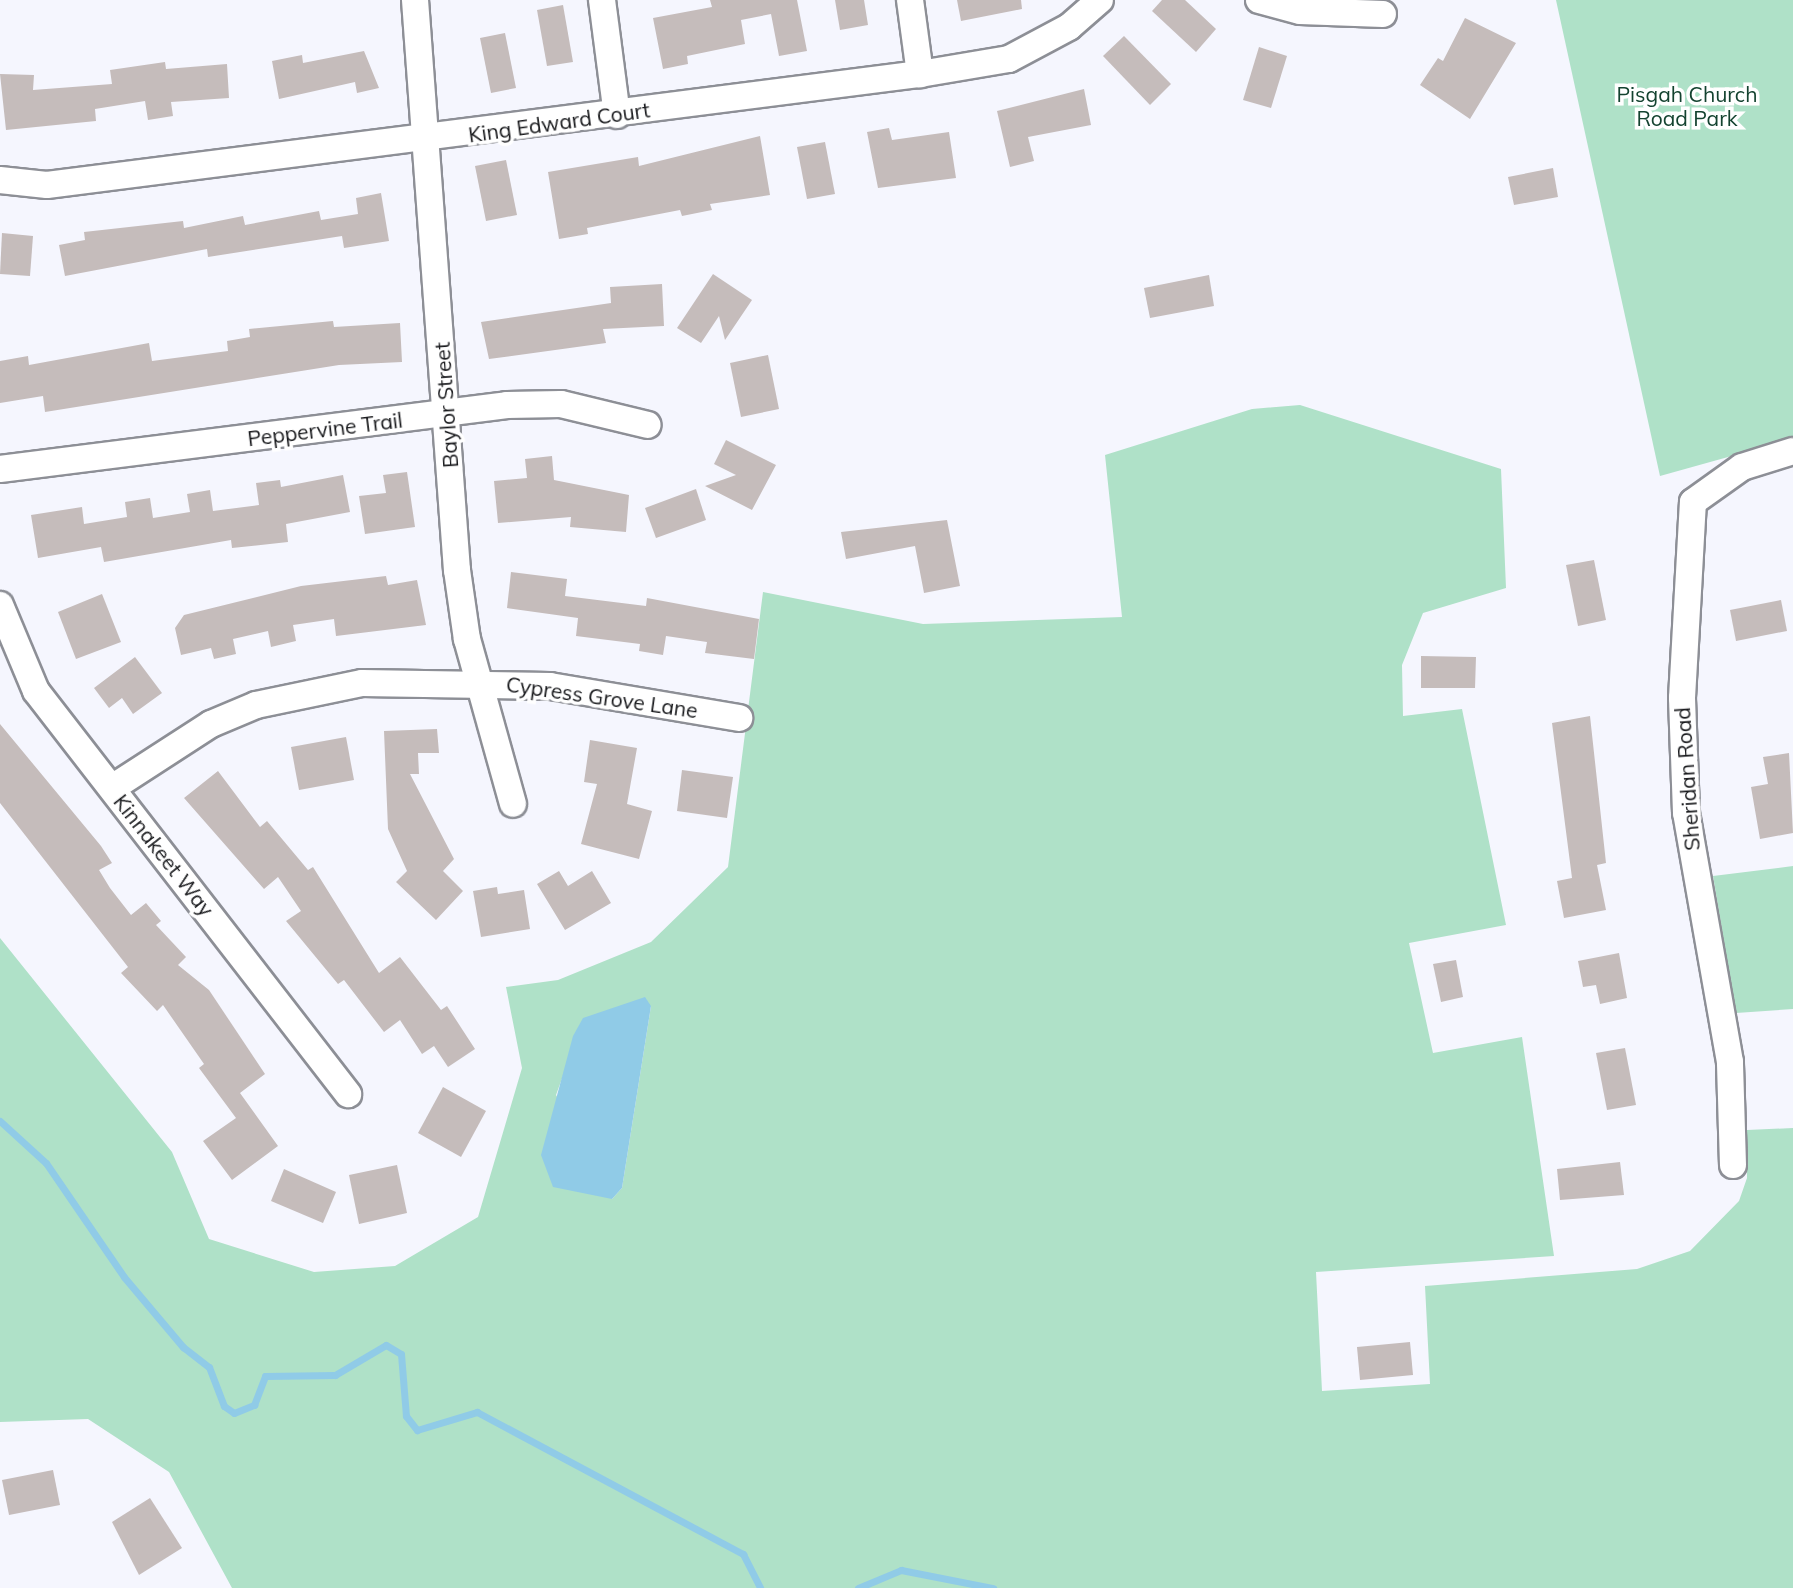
<!DOCTYPE html>
<style>
body{margin:0}
#map{position:relative;width:1793px;height:1588px;overflow:hidden;background:#f5f6fe;font-family:Mulish,sans-serif}
div>[style]{position:absolute}
[style*='--x']{left:calc(var(--x)*1px);top:calc(var(--y)*1px);width:calc(var(--w)*1px);rotate:calc(var(--a)*1deg)}
.green>*{inset:0;background:#afe1c8}
.water>*{inset:0;background:#90cbe7}
.stream>*{height:7px;margin:-3.5px;padding:0 3.5px;transform-origin:3.5px;border-radius:3.5px;background:#90cbe7}
.building>*{inset:0;background:#c5bcbb}
.roads{filter:drop-shadow(2px 0 #8d8f96) drop-shadow(-2px 0 #8d8f96) drop-shadow(0 2px #8d8f96) drop-shadow(0 -2px #8d8f96)}
.minor>*{height:26px;margin:-13px;padding:0 13px;transform-origin:13px;border-radius:13px;background:#fff}
span{translate:-50% -50%;white-space:nowrap;text-align:center;line-height:1.15;-webkit-text-stroke:7px #fff;paint-order:stroke}
.park-label{font-size:21px;color:#144330}
.street-label{font-size:21px;color:#17181b}
</style>
<div id="map">
<div class="green">
<i style="clip-path:polygon(1556px 0,1793px 0,1793px 439px,1660px 476px)"></i>
<i style="clip-path:polygon(evenodd,1300px 405px,1501px 469px,1506px 588px,1423px 613px,1402px 665px,1403px 716px,1462px 709px,1506px 925px,1409px 943px,1433px 1053px,1522px 1037px,1554px 1256px,1316px 1272px,1322px 1391px,1430px 1384px,1425px 1286px,1637px 1269px,1690px 1251px,1739px 1201px,1747px 1178px,1747px 1130px,1793px 1128px,1793px 1588px,232px 1588px,169px 1472px,88px 1419px,0 1422px,0 938px,172px 1152px,209px 1239px,314px 1272px,395px 1266px,478px 1217px,522px 1068px,506px 987px,558px 980px,651px 942px,728px 867px,763px 592px,923px 624px,1122px 617px,1105px 455px,1252px 409px,1300px 405px,651px 1006px,622px 1188px,612px 1199px,556px 1095px,564px 1073px,651px 1006px)"></i>
<i style="clip-path:polygon(1793px 866px,1793px 1009px,1736px 1013px,1713px 876px)"></i>
</div>
<div class="water">
<i style="clip-path:polygon(645px 997px,651px 1006px,622px 1188px,612px 1199px,553px 1187px,541px 1155px,573px 1036px,583px 1018px)"></i>
</div>
<div class="stream">
<i style="--x:0;--y:1121;--w:62;--a:42.4"></i>
<i style="--x:46;--y:1163;--w:138;--a:55.6"></i>
<i style="--x:124;--y:1277;--w:92;--a:49.9"></i>
<i style="--x:183;--y:1347;--w:33;--a:38"></i>
<i style="--x:209;--y:1367;--w:42;--a:69"></i>
<i style="--x:224;--y:1406;--w:12;--a:35"></i>
<i style="--x:234;--y:1413;--w:22;--a:-22"></i>
<i style="--x:254;--y:1405;--w:31;--a:-69"></i>
<i style="--x:265;--y:1376;--w:70;--a:-0.8"></i>
<i style="--x:335;--y:1375;--w:59;--a:-30.5"></i>
<i style="--x:386;--y:1345;--w:17;--a:31"></i>
<i style="--x:401;--y:1354;--w:62;--a:85.4"></i>
<i style="--x:406;--y:1416;--w:18;--a:52"></i>
<i style="--x:417;--y:1430;--w:63;--a:-16.7"></i>
<i style="--x:477;--y:1412;--w:302;--a:28.1"></i>
<i style="--x:743;--y:1554;--w:38;--a:63"></i>
<i style="--x:858;--y:1588;--w:47;--a:-22.7"></i>
<i style="--x:901;--y:1570;--w:94;--a:11.1"></i>
</div>
<div class="building">
<i style="clip-path:polygon(710px 0,797px 0,807px 51px,779px 56px,771px 14px,741px 20px,745px 44px,687px 56px,688px 64px,663px 69px,653px 18px,712px 7px)"></i>
<i style="clip-path:polygon(835px 0,864px 0,868px 25px,840px 30px)"></i>
<i style="clip-path:polygon(957px 0,1021px 0,1022px 9px,961px 21px)"></i>
<i style="clip-path:polygon(1162px 0,1185px 0,1216px 29px,1196px 52px,1152px 11px)"></i>
<i style="clip-path:polygon(563px 5px,573px 62px,547px 66px,537px 10px)"></i>
<i style="clip-path:polygon(1465px 18px,1516px 43px,1470px 119px,1420px 85px,1438px 58px,1443px 61px)"></i>
<i style="clip-path:polygon(505px 33px,516px 88px,491px 93px,480px 38px)"></i>
<i style="clip-path:polygon(1124px 36px,1171px 84px,1150px 105px,1103px 56px)"></i>
<i style="clip-path:polygon(1259px 47px,1287px 56px,1271px 108px,1243px 100px)"></i>
<i style="clip-path:polygon(364px 51px,379px 88px,357px 93px,355px 82px,279px 99px,272px 61px,302px 55px,303px 63px)"></i>
<i style="clip-path:polygon(165px 62px,166px 69px,227px 64px,229px 98px,171px 102px,173px 116px,148px 120px,145px 101px,95px 109px,96px 121px,6px 130px,0 74px,34px 75px,33px 90px,112px 84px,110px 70px)"></i>
<i style="clip-path:polygon(1084px 89px,1091px 125px,1028px 137px,1034px 161px,1010px 167px,997px 111px)"></i>
<i style="clip-path:polygon(889px 128px,892px 140px,949px 132px,956px 178px,878px 188px,867px 132px)"></i>
<i style="clip-path:polygon(760px 136px,770px 195px,710px 204px,712px 210px,682px 216px,680px 210px,587px 228px,588px 234px,559px 239px,548px 172px,638px 157px,639px 166px)"></i>
<i style="clip-path:polygon(825px 142px,835px 194px,807px 199px,797px 147px)"></i>
<i style="clip-path:polygon(506px 160px,517px 215px,486px 221px,475px 166px)"></i>
<i style="clip-path:polygon(1553px 168px,1558px 197px,1514px 205px,1508px 177px)"></i>
<i style="clip-path:polygon(381px 193px,389px 241px,344px 248px,342px 236px,208px 257px,207px 249px,65px 276px,59px 245px,85px 240px,84px 232px,183px 221px,184px 228px,243px 216px,245px 225px,319px 211px,321px 220px,358px 214px,356px 198px)"></i>
<i style="clip-path:polygon(2px 233px,33px 236px,30px 276px,0 274px)"></i>
<i style="clip-path:polygon(713px 274px,752px 300px,725px 340px,719px 316px,701px 343px,677px 328px)"></i>
<i style="clip-path:polygon(1209px 275px,1214px 306px,1150px 318px,1144px 288px)"></i>
<i style="clip-path:polygon(662px 284px,664px 326px,603px 329px,606px 343px,489px 359px,481px 322px,611px 303px,610px 287px)"></i>
<i style="clip-path:polygon(333px 321px,334px 327px,400px 323px,402px 362px,339px 365px,45px 412px,43px 396px,0 403px,0 361px,28px 356px,29px 365px,149px 343px,152px 361px,228px 351px,227px 341px,250px 337px,249px 329px)"></i>
<i style="clip-path:polygon(768px 355px,779px 409px,741px 417px,730px 363px)"></i>
<i style="clip-path:polygon(726px 440px,776px 465px,752px 510px,705px 486px,736px 475px,714px 464px)"></i>
<i style="clip-path:polygon(552px 456px,554px 480px,629px 495px,626px 532px,570px 527px,571px 517px,498px 523px,494px 481px,527px 478px,525px 459px)"></i>
<i style="clip-path:polygon(407px 472px,415px 527px,365px 534px,359px 496px,386px 493px,383px 475px)"></i>
<i style="clip-path:polygon(343px 475px,350px 512px,286px 524px,288px 542px,232px 548px,231px 540px,104px 562px,101px 547px,38px 558px,31px 515px,82px 507px,84px 524px,127px 517px,125px 502px,150px 498px,153px 518px,190px 512px,187px 494px,210px 490px,213px 511px,259px 505px,256px 483px,280px 480px,281px 487px)"></i>
<i style="clip-path:polygon(696px 489px,706px 520px,656px 538px,645px 508px)"></i>
<i style="clip-path:polygon(947px 520px,960px 586px,924px 593px,915px 546px,846px 559px,841px 532px)"></i>
<i style="clip-path:polygon(1594px 560px,1606px 620px,1578px 626px,1566px 565px)"></i>
<i style="clip-path:polygon(511px 572px,567px 579px,565px 596px,646px 606px,647px 598px,759px 619px,754px 659px,705px 653px,707px 642px,666px 636px,663px 655px,639px 651px,640px 644px,576px 636px,578px 618px,507px 608px)"></i>
<i style="clip-path:polygon(386px 576px,388px 585px,417px 580px,426px 625px,336px 636px,334px 619px,293px 625px,296px 641px,271px 647px,268px 631px,233px 639px,236px 654px,214px 659px,211px 648px,181px 655px,175px 628px,184px 615px,301px 586px)"></i>
<i style="clip-path:polygon(102px 594px,121px 642px,76px 659px,58px 612px)"></i>
<i style="clip-path:polygon(1781px 600px,1787px 631px,1736px 641px,1730px 610px)"></i>
<i style="clip-path:polygon(1421px 656px,1476px 657px,1475px 688px,1421px 688px)"></i>
<i style="clip-path:polygon(135px 657px,162px 693px,133px 714px,122px 698px,109px 708px,94px 688px)"></i>
<i style="clip-path:polygon(1590px 716px,1606px 863px,1597px 865px,1606px 910px,1564px 918px,1557px 881px,1572px 878px,1552px 723px)"></i>
<i style="clip-path:polygon(0 724px,101px 846px,112px 863px,99px 870px,110px 888px,131px 915px,146px 903px,161px 921px,156px 925px,186px 957px,178px 965px,209px 990px,265px 1074px,240px 1093px,278px 1146px,232px 1180px,203px 1141px,236px 1118px,199px 1068px,204px 1064px,163px 1005px,157px 1011px,121px 973px,128px 967px,0 803px)"></i>
<i style="clip-path:polygon(437px 729px,439px 753px,418px 753px,419px 774px,410px 774px,454px 859px,443px 871px,463px 891px,436px 920px,396px 882px,407px 871px,388px 829px,384px 731px)"></i>
<i style="clip-path:polygon(346px 737px,354px 780px,299px 790px,291px 747px)"></i>
<i style="clip-path:polygon(590px 740px,637px 748px,627px 804px,652px 811px,639px 859px,581px 844px,597px 784px,584px 782px)"></i>
<i style="clip-path:polygon(1789px 753px,1793px 833px,1760px 839px,1751px 787px,1768px 784px,1763px 757px)"></i>
<i style="clip-path:polygon(682px 770px,733px 777px,727px 818px,677px 811px)"></i>
<i style="clip-path:polygon(218px 771px,260px 827px,267px 821px,308px 870px,313px 867px,379px 973px,400px 957px,441px 1010px,447px 1006px,475px 1049px,448px 1067px,434px 1046px,422px 1054px,400px 1020px,384px 1032px,344px 980px,338px 984px,286px 921px,301px 911px,278px 877px,264px 889px,184px 798px)"></i>
<i style="clip-path:polygon(559px 871px,568px 886px,592px 871px,611px 903px,565px 930px,537px 884px)"></i>
<i style="clip-path:polygon(497px 887px,498px 894px,524px 890px,530px 929px,481px 937px,473px 891px)"></i>
<i style="clip-path:polygon(1619px 953px,1627px 998px,1600px 1004px,1596px 985px,1583px 987px,1578px 961px)"></i>
<i style="clip-path:polygon(1456px 960px,1463px 997px,1441px 1002px,1433px 964px)"></i>
<i style="clip-path:polygon(1625px 1048px,1636px 1105px,1607px 1110px,1596px 1053px)"></i>
<i style="clip-path:polygon(443px 1087px,486px 1111px,461px 1157px,418px 1133px)"></i>
<i style="clip-path:polygon(1620px 1162px,1624px 1195px,1560px 1200px,1557px 1169px)"></i>
<i style="clip-path:polygon(397px 1165px,407px 1213px,359px 1224px,349px 1175px)"></i>
<i style="clip-path:polygon(284px 1169px,336px 1192px,323px 1223px,271px 1201px)"></i>
<i style="clip-path:polygon(1410px 1342px,1413px 1375px,1360px 1380px,1357px 1347px)"></i>
<i style="clip-path:polygon(53px 1470px,60px 1505px,9px 1515px,2px 1480px)"></i>
<i style="clip-path:polygon(150px 1498px,182px 1548px,139px 1575px,112px 1522px)"></i>
</div>
<div class="roads">
<div class="minor">
<i style="--x:415;--y:0;--w:572;--a:85.79"></i>
<i style="--x:457;--y:570;--w:70;--a:81.8"></i>
<i style="--x:467;--y:639;--w:171;--a:74.4"></i>
<i style="--x:602;--y:0;--w:116;--a:82.6"></i>
<i style="--x:910;--y:0;--w:75;--a:82.3"></i>
<i style="--x:1259;--y:0;--w:42;--a:15"></i>
<i style="--x:1300;--y:11;--w:83;--a:2.1"></i>
<i style="--x:0;--y:180;--w:47;--a:6.1"></i>
<i style="--x:47;--y:185;--w:880;--a:-7.25"></i>
<i style="--x:920;--y:74;--w:90;--a:-9.6"></i>
<i style="--x:1009;--y:59;--w:68;--a:-28.1"></i>
<i style="--x:1069;--y:27;--w:41;--a:-41.1"></i>
<i style="--x:0;--y:469;--w:511;--a:-7.19"></i>
<i style="--x:507;--y:405;--w:54;--a:-1.1"></i>
<i style="--x:561;--y:404;--w:89;--a:13.6"></i>
<i style="--x:0;--y:605;--w:93;--a:67.3"></i>
<i style="--x:36;--y:691;--w:510;--a:52.25"></i>
<i style="--x:112;--y:788;--w:118;--a:-32.9"></i>
<i style="--x:211;--y:724;--w:49;--a:-22.9"></i>
<i style="--x:256;--y:705;--w:108;--a:-11.7"></i>
<i style="--x:362;--y:683;--w:188;--a:0.9"></i>
<i style="--x:550;--y:686;--w:192;--a:9.6"></i>
<i style="--x:1733;--y:1165;--w:103;--a:-91.7"></i>
<i style="--x:1730;--y:1062;--w:253;--a:-100"></i>
<i style="--x:1686;--y:813;--w:115;--a:-92"></i>
<i style="--x:1682;--y:698;--w:196;--a:-86.8"></i>
<i style="--x:1693;--y:502;--w:60;--a:-35.5"></i>
<i style="--x:1742;--y:467;--w:53;--a:-17.4"></i>
</div>
</div>
<div class="park-label">
<span style="left:1687px;top:106px">Pisgah Church<br>Road Park</span>
</div>
<div class="street-label">
<span style="left:559px;top:122px;rotate:-8deg">King Edward Court</span>
<span style="left:446px;top:405px;rotate:-94deg">Baylor Street</span>
<span style="left:325px;top:429px;rotate:-7deg">Peppervine Trail</span>
<span style="left:602px;top:697px;rotate:8deg">Cypress Grove Lane</span>
<span style="left:1687px;top:779px;rotate:-94deg">Sheridan Road</span>
<span style="left:164px;top:855px;rotate:52deg">Kinnakeet Way</span>
</div>
</div>
